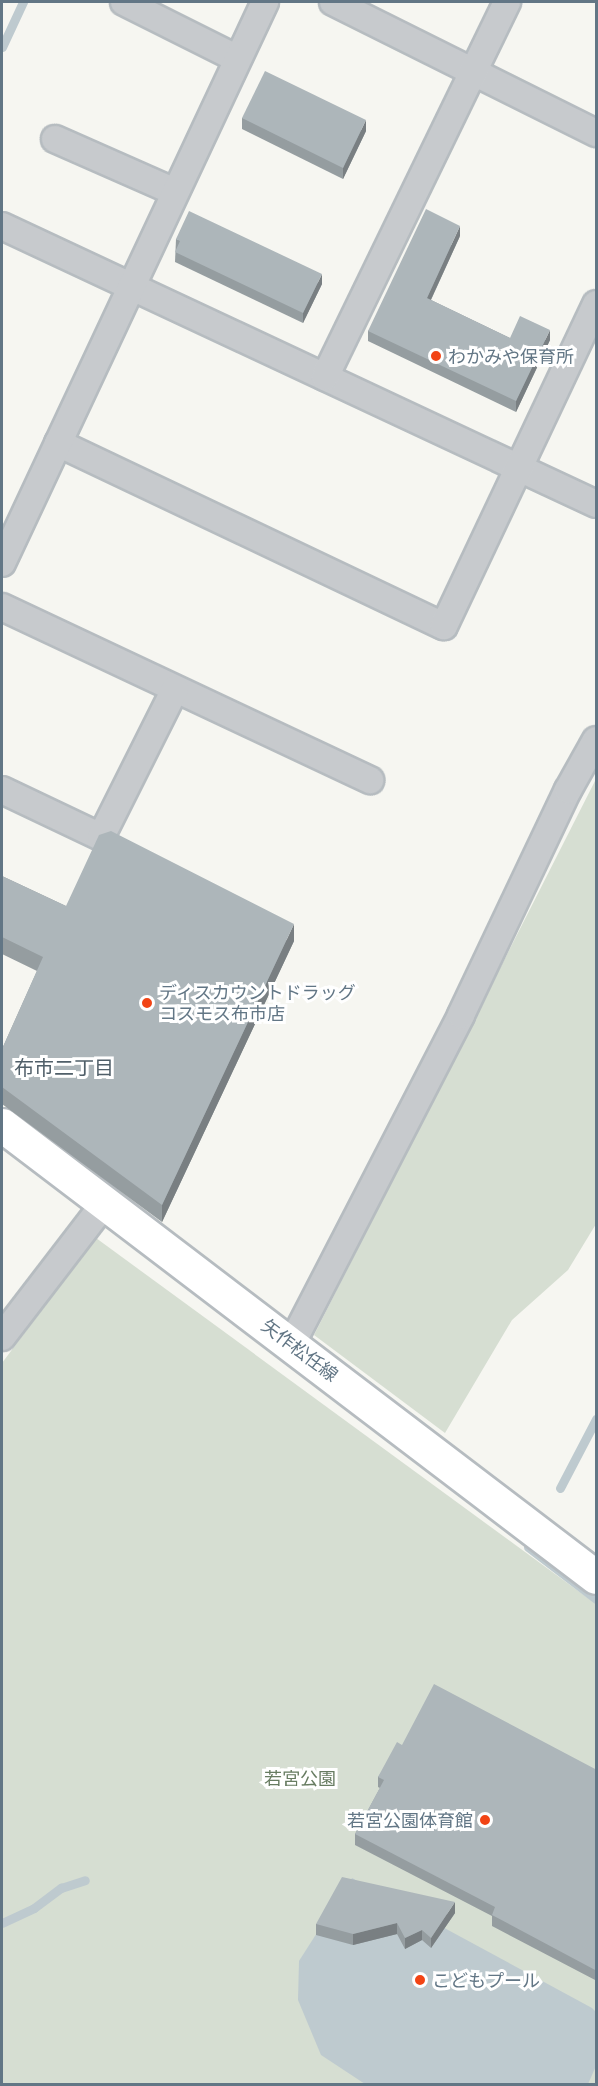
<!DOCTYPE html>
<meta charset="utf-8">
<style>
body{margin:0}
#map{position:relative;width:598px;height:2086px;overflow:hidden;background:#f6f6f1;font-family:Barlow,"Noto Sans JP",sans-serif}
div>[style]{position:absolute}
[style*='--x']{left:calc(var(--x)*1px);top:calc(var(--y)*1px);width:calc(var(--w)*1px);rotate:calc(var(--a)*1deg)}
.green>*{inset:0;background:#d6ded2}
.water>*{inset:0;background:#becacf}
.stream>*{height:9px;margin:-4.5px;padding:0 4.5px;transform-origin:4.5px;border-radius:4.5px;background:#becacf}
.roads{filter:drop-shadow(2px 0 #b6bcc0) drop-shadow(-2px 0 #b6bcc0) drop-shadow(0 2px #b6bcc0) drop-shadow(0 -2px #b6bcc0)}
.minor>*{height:26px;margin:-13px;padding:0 13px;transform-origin:13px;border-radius:13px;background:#c7cacd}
.secondary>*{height:33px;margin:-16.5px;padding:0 16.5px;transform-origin:16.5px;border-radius:16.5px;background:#fff}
.wall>*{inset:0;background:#959da0}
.shaded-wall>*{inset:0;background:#797f82}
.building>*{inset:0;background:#adb6ba}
.dots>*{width:16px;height:16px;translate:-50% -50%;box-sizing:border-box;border:3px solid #fff;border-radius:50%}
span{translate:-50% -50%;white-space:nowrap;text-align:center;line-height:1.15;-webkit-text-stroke:6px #fff;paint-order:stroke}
.poi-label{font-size:18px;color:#627685}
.left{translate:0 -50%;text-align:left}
.right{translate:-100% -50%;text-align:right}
.street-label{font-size:18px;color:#627685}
.park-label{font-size:18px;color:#677c61}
.neighbourhood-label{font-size:20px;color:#505f69}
.frame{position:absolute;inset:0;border:3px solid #627685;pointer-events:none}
</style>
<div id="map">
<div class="green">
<i style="clip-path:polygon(596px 779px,596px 1224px,568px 1270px,512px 1320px,445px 1433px,314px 1335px)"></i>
<i style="clip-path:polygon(96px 1238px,596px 1604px,596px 2084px,2px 2084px,2px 1363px)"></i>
</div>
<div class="water">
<i style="clip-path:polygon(352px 1878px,592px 2008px,596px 2012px,596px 2066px,588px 2084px,365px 2084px,321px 2055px,298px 2000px,299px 1961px)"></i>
</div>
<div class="stream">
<i style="--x:2;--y:47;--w:50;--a:-65"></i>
<i style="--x:560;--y:1488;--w:78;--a:-62.4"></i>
<i style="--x:528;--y:1547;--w:86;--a:37.4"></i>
<i style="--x:2;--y:1923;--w:35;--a:-25"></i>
<i style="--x:34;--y:1908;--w:34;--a:-37"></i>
<i style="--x:61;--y:1888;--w:25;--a:-18"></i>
</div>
<div class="roads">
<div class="minor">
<i style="--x:124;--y:2;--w:127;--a:26.6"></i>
<i style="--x:333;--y:2;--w:294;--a:26.5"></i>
<i style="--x:55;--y:139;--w:131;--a:23.8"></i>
<i style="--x:2;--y:226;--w:656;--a:25.08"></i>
<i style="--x:325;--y:377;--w:417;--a:-64.1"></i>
<i style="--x:58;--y:443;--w:427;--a:25.4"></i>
<i style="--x:444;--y:626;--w:356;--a:-64.7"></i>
<i style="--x:2;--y:563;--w:620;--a:-64.88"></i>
<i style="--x:2;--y:607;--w:407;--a:25.2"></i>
<i style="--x:2;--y:790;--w:110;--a:25.4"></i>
<i style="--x:101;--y:837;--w:165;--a:-63.4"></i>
<i style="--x:2;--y:1337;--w:169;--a:-52.5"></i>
<i style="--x:292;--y:1343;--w:369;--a:-62.7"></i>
<i style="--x:461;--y:1015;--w:249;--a:-64.6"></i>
<i style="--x:568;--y:790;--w:57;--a:-60.8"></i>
</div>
<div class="secondary">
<i style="--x:2;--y:1125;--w:746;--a:37.27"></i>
</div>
</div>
<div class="wall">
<i style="clip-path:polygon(242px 118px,366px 131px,343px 179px,242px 129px)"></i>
<i style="clip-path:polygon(460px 236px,431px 300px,510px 338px,550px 340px,516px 412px,368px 341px,368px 331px)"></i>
<i style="clip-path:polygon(176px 239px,322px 284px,303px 323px,175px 262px)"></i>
<i style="clip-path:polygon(2px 876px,66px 906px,294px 941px,162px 1222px,2px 1104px,2px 1049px,37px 971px,2px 954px)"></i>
<i style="clip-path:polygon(402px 1745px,597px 1770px,597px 1981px,492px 1926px,492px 1916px,355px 1845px,355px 1834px,380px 1788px,378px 1787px,378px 1777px)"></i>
<i style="clip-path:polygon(455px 1913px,431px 1948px,422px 1940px,405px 1949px,397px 1934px,353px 1945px,316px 1935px,316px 1924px)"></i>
</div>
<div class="shaded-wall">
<i style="clip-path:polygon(366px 120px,366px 131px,343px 179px,343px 168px)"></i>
<i style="clip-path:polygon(460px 226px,460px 236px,427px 308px,427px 298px)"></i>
<i style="clip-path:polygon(322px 274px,322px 284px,303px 323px,303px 313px)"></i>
<i style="clip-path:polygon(550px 330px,550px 340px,516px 412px,516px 401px)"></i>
<i style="clip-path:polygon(294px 924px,294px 941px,162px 1222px,162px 1205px)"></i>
<i style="clip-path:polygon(455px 1902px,455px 1913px,431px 1948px,431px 1938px)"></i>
<i style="clip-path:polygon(397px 1923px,397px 1934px,353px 1945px,353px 1934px)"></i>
<i style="clip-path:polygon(422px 1930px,422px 1940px,405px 1949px,405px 1938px)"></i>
</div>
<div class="building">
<i style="clip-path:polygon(265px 71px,366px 120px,343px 168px,242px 118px)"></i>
<i style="clip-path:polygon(426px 209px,460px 226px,427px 298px,510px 338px,520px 316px,550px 330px,516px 401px,368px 331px)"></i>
<i style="clip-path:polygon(189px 211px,322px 274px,303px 313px,175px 252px,180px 241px,176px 239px)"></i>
<i style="clip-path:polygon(111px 831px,294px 924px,162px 1205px,2px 1087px,2px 1049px,43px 957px,2px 937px,2px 876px,66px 906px,99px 835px)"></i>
<i style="clip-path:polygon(434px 1684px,597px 1770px,597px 1971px,492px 1915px,495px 1907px,355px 1834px,384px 1780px,378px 1777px,397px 1742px,402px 1745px)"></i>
<i style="clip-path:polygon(342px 1877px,455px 1902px,431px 1938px,422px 1930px,405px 1938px,397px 1923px,353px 1934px,316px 1924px)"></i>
</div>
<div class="dots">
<i style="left:436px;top:356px;background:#f24415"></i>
<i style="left:147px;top:1003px;background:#f24415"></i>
<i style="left:485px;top:1820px;background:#f24415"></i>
<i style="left:420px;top:1980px;background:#f24415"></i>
</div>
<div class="poi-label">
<span class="left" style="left:448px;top:356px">わかみや保育所</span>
<span class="left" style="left:159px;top:1003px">ディスカウントドラッグ<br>コスモス布市店</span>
<span class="right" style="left:473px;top:1820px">若宮公園体育館</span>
<span class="left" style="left:432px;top:1980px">こどもプール</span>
</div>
<div class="street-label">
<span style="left:300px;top:1350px;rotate:37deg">矢作松任線</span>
</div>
<div class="park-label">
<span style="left:300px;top:1778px">若宮公園</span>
</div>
<div class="neighbourhood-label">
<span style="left:64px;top:1067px">布市二丁目</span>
</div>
<div class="frame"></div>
</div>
